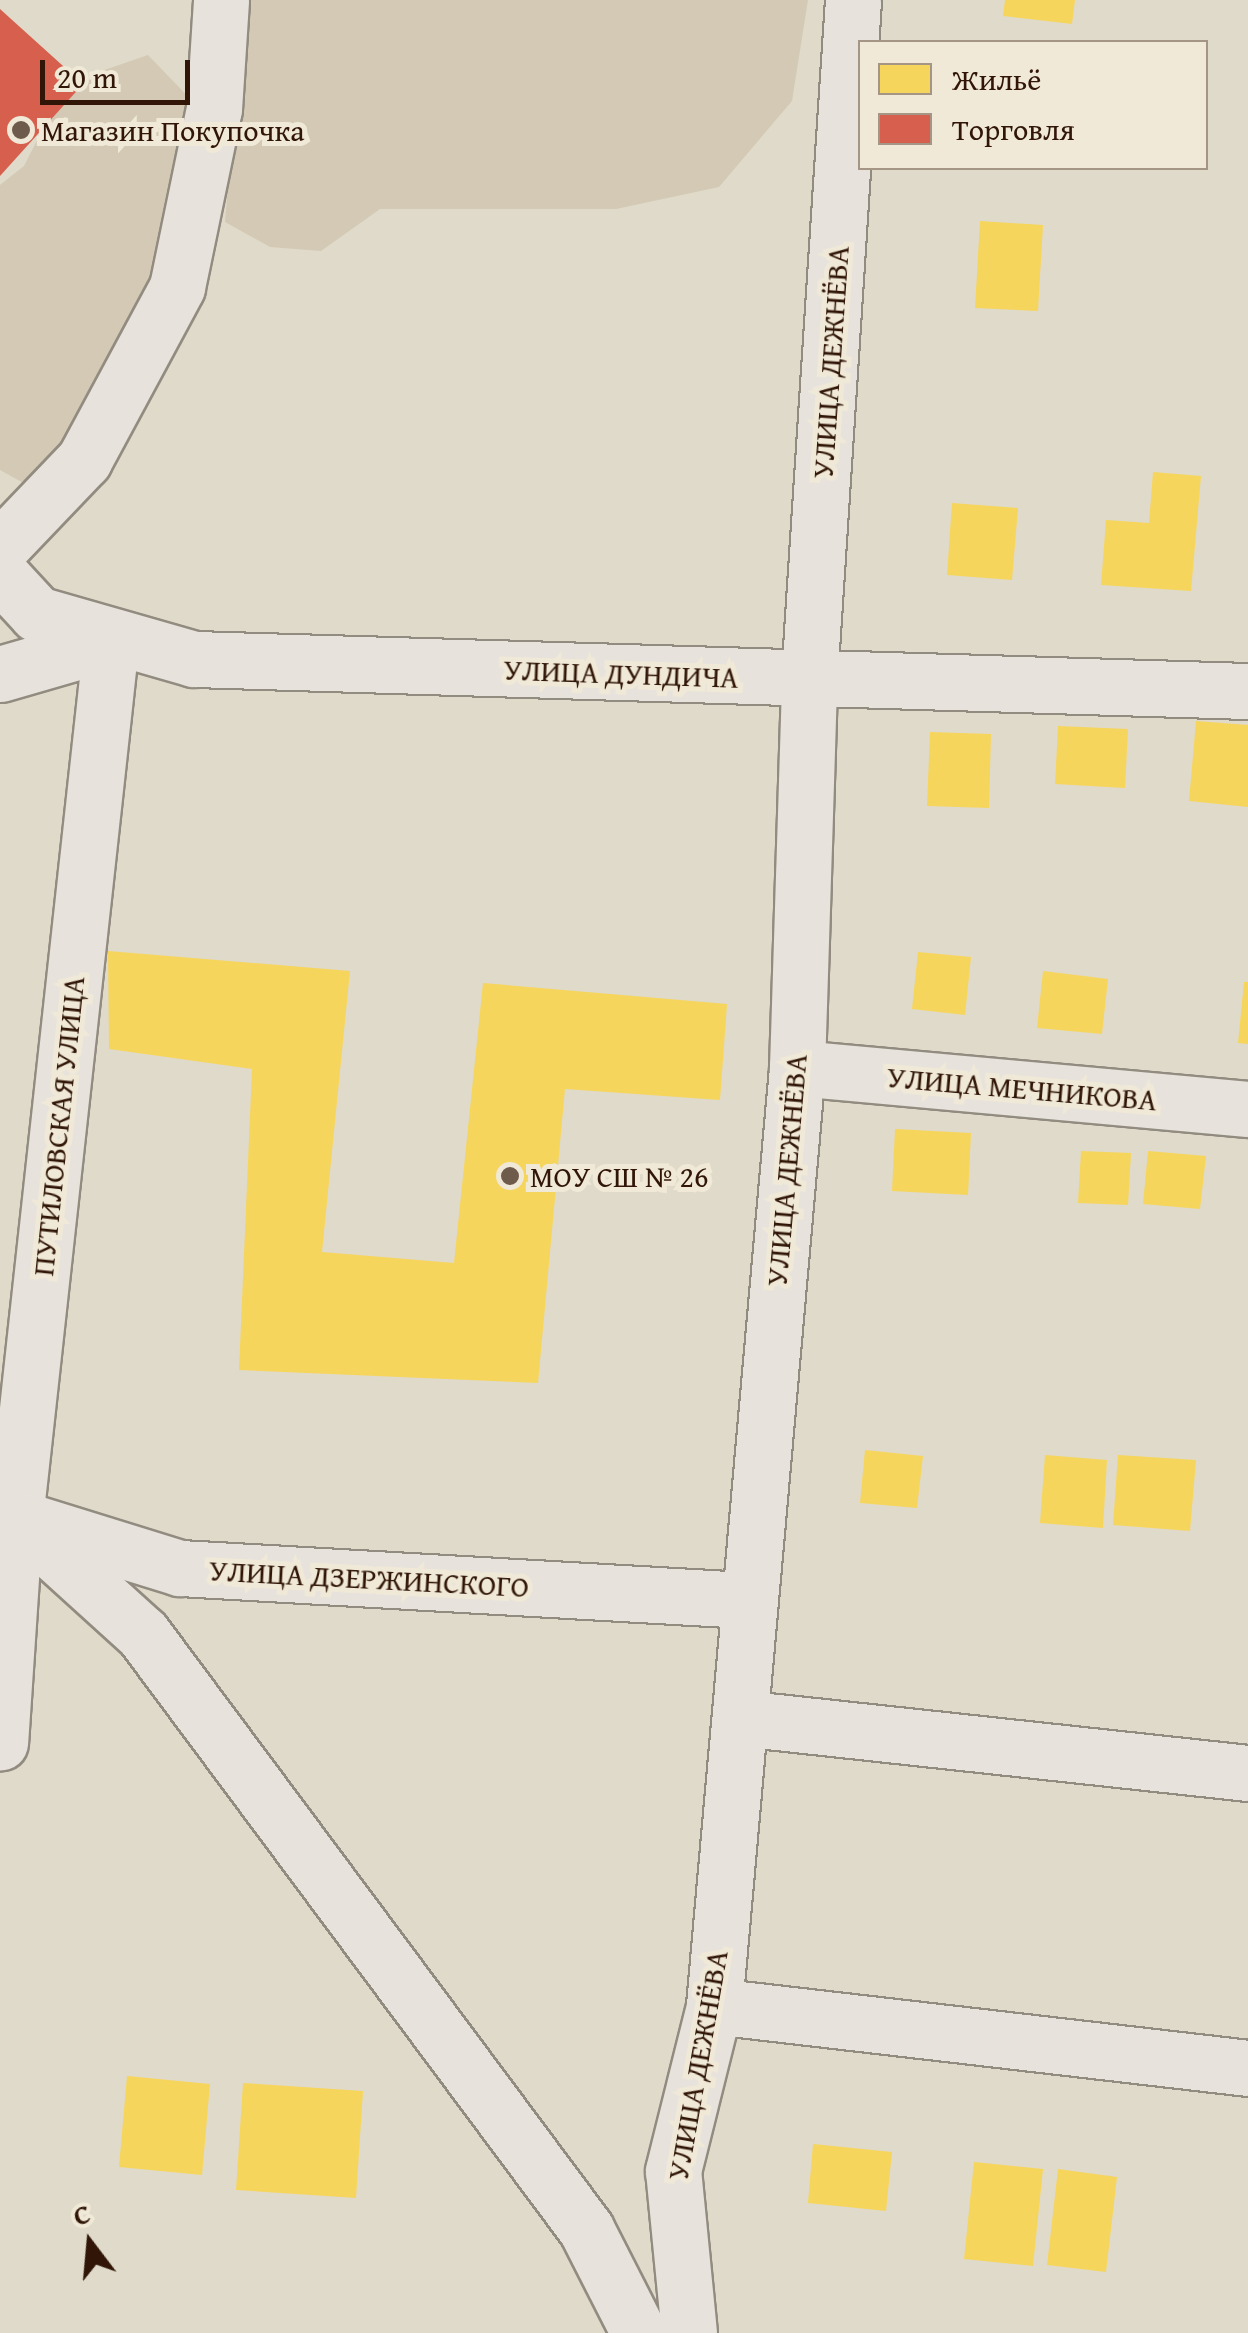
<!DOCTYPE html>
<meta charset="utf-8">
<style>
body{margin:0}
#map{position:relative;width:1248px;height:2333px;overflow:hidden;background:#e0daca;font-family:"Gentium Book Plus",serif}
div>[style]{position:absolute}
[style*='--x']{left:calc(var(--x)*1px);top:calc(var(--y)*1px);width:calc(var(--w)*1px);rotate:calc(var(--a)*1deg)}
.green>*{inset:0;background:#d3c9b4}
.homes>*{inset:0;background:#f6d55c}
.shops>*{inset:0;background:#d6604d}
.roads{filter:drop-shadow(2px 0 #928b80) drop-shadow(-2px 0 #928b80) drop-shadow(0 2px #928b80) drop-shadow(0 -2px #928b80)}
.street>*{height:55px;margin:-27.5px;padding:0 27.5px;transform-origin:27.5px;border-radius:27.5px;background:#e7e3dc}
.secondary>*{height:55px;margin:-27.5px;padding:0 27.5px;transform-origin:27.5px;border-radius:27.5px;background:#e7e3dc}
.dots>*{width:28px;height:28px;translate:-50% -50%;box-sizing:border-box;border:5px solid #f0e9d7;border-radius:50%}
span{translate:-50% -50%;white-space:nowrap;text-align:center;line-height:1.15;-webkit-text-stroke:10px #f0e9d7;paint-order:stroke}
.poi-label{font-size:30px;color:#311607}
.left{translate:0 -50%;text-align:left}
.street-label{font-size:30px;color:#311607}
.legend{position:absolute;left:858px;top:40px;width:350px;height:130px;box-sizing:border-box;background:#f0e9d7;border:2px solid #a49584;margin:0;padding:12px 18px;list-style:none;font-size:30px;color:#311607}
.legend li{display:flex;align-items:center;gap:20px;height:50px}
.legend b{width:50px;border:2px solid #a49584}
.north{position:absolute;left:40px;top:2193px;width:100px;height:100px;-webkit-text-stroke:8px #f0e9d7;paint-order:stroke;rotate:344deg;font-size:28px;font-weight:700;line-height:40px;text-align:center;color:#311607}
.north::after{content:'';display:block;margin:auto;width:35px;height:45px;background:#311607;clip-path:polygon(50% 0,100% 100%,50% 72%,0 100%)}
.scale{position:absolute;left:40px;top:60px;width:150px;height:45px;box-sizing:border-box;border:5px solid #311607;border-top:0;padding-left:12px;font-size:30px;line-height:35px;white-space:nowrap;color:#311607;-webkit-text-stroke:8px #f0e9d7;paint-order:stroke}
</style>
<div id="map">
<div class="green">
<i style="clip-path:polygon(244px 0,808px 0,792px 101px,719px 187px,616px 209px,380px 209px,321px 251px,270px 247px,225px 222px)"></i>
<i style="clip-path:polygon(148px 55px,198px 107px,160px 278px,70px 452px,29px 486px,0 470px,0 185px,24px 166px,57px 101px,87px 76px)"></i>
</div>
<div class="homes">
<i style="clip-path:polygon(1005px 0,1075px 0,1072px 24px,1003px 16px)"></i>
<i style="clip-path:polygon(980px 221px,1043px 225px,1038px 311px,975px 308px)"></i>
<i style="clip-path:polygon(1153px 472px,1201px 476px,1191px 591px,1101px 585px,1106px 520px,1149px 523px)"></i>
<i style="clip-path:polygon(952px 503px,1018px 508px,1012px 580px,947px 575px)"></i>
<i style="clip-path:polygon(1196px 721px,1248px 725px,1248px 807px,1189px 801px)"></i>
<i style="clip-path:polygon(1058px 726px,1128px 729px,1125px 788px,1055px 784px)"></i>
<i style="clip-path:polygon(930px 732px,991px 734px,989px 808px,927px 806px)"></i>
<i style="clip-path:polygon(108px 951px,350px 971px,322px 1252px,454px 1263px,483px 983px,727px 1004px,720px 1100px,565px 1089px,538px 1383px,239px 1370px,252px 1069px,109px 1049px)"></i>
<i style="clip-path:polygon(918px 952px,971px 957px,965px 1015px,912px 1009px)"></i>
<i style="clip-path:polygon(1043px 971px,1108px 979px,1102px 1034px,1037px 1028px)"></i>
<i style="clip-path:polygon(1244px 982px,1248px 982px,1248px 1044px,1238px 1043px)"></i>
<i style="clip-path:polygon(895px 1129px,971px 1133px,968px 1195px,892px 1191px)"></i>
<i style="clip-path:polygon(1081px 1151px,1131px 1153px,1128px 1205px,1078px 1203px)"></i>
<i style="clip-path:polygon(1148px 1151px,1206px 1156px,1200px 1209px,1143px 1204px)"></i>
<i style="clip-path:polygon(865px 1450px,923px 1456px,917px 1508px,860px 1503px)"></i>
<i style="clip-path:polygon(1045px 1455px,1107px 1460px,1103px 1528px,1040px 1523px)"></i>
<i style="clip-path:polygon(1118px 1455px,1196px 1460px,1190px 1531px,1113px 1525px)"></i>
<i style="clip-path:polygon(127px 2076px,210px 2084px,202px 2175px,119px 2167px)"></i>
<i style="clip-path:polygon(243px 2083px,363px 2091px,356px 2198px,236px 2190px)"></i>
<i style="clip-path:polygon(813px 2144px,892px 2152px,886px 2211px,808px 2203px)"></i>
<i style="clip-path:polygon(974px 2162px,1043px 2169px,1033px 2266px,964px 2259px)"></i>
<i style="clip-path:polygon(1058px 2169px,1117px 2177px,1106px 2272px,1047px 2265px)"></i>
</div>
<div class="shops">
<i style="clip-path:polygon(0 9px,83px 84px,0 176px)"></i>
</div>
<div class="roads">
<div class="street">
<i style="--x:0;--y:548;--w:122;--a:-46.3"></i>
<i style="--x:84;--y:460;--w:196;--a:-61.7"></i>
<i style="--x:177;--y:287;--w:182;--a:-78.3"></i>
<i style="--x:214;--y:109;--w:109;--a:-86.3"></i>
<i style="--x:0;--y:674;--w:116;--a:-16.1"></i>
<i style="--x:111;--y:642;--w:881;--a:96.25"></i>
<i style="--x:15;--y:1518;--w:225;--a:93.8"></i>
<i style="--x:797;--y:1068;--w:453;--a:5.2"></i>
<i style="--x:15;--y:1518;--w:173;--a:42.2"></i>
<i style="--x:143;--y:1634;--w:742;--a:53.33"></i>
<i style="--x:586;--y:2229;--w:117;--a:63"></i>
<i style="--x:31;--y:1522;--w:156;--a:17.2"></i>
<i style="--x:180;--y:1568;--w:566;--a:3.24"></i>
<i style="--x:740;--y:1718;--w:511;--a:6.18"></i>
<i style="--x:714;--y:2006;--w:538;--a:6.62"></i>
<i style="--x:689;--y:2333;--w:163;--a:-95.6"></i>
<i style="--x:673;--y:2171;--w:170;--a:-76"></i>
<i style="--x:714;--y:2006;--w:942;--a:-84.94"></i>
<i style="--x:797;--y:1068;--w:389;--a:-88.2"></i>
<i style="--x:809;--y:679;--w:680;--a:-86.29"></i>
</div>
<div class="secondary">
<i style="--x:0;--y:574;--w:54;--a:47.2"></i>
<i style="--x:37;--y:614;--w:163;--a:16"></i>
<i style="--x:194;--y:659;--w:1054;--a:1.74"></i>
</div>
</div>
<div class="dots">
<i style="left:21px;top:130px;background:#6e5b4b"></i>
<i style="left:510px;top:1176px;background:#6e5b4b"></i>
</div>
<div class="poi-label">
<span class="left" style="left:41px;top:130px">Магазин Покупочка</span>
<span class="left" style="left:530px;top:1176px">МОУ СШ № 26</span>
</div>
<div class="street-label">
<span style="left:830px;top:362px;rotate:-86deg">УЛИЦА ДЕЖНЁВА</span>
<span style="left:621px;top:673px;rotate:2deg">УЛИЦА ДУНДИЧА</span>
<span style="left:1022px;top:1088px;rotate:5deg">УЛИЦА МЕЧНИКОВА</span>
<span style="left:58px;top:1126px;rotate:-84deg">ПУТИЛОВСКАЯ УЛИЦА</span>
<span style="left:786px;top:1170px;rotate:-85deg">УЛИЦА ДЕЖНЁВА</span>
<span style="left:369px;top:1578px;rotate:3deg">УЛИЦА ДЗЕРЖИНСКОГО</span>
<span style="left:697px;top:2065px;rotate:-80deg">УЛИЦА ДЕЖНЁВА</span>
</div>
<ul class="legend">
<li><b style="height:28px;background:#f6d55c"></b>Жильё</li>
<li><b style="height:28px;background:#d6604d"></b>Торговля</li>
</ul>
<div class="north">С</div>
<div class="scale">20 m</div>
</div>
